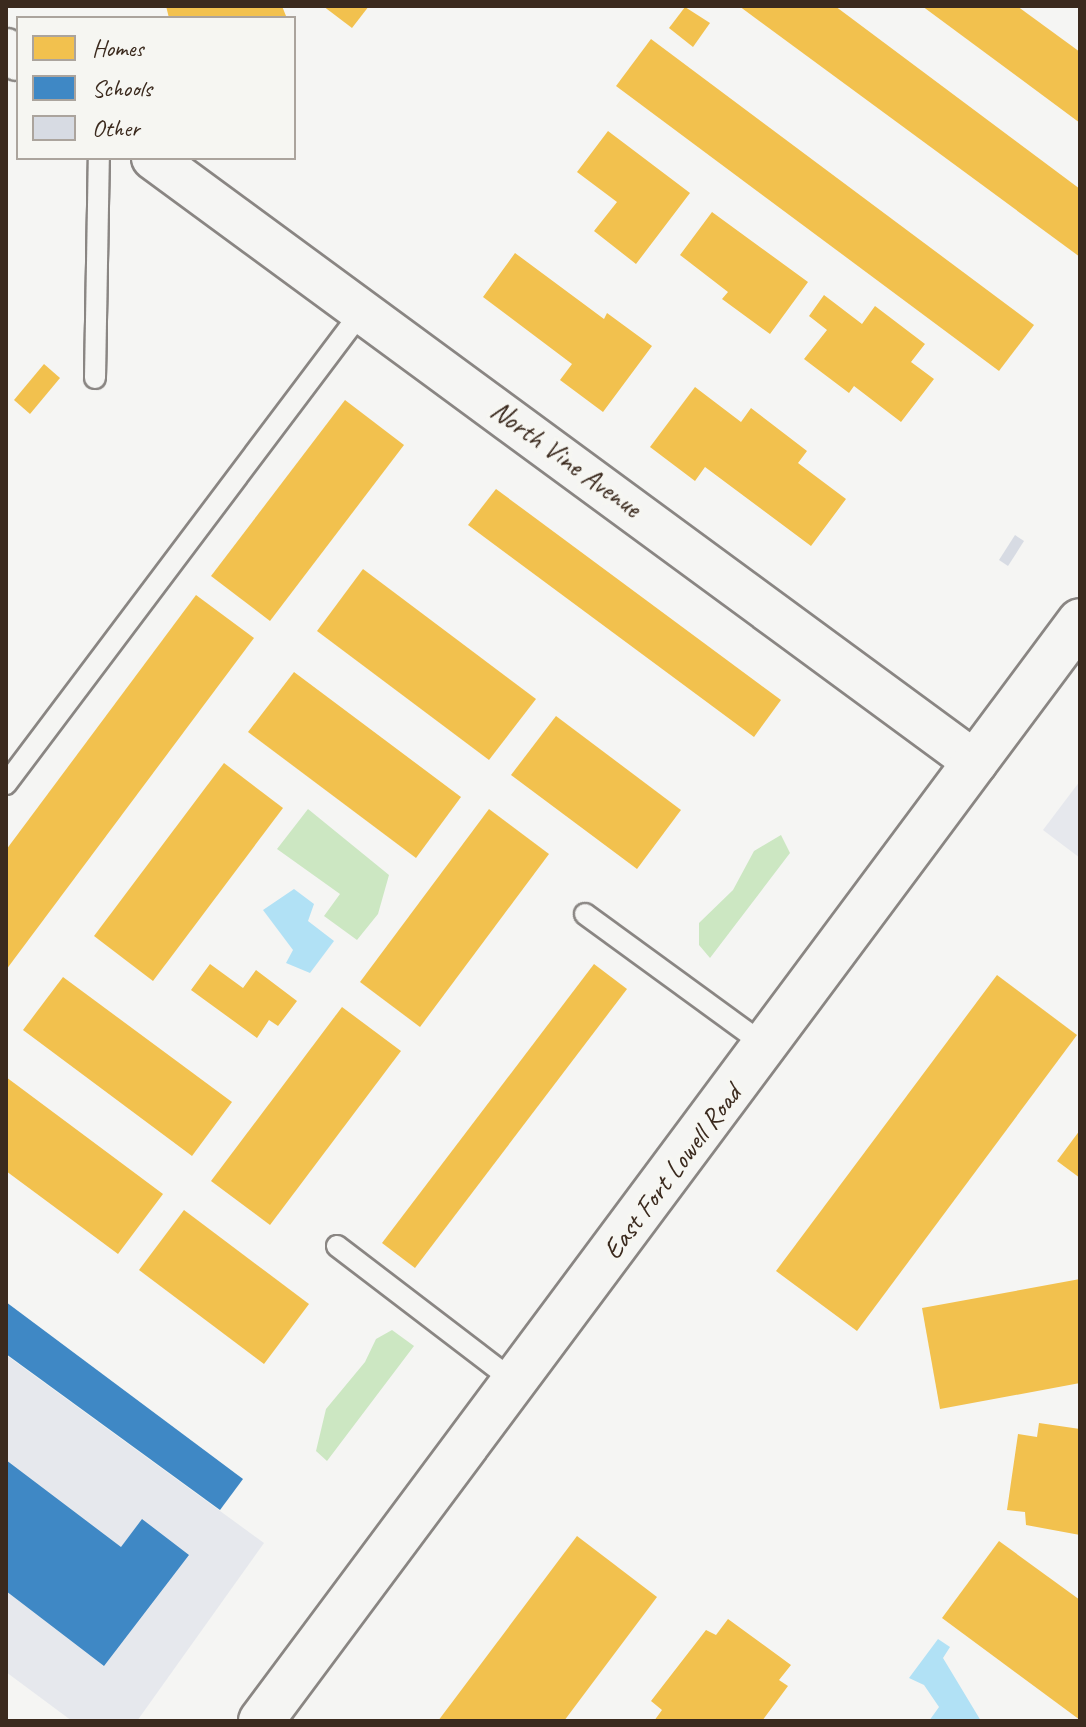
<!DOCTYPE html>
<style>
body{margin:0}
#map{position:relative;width:1086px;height:1727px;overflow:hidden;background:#f5f5f3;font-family:Caveat,sans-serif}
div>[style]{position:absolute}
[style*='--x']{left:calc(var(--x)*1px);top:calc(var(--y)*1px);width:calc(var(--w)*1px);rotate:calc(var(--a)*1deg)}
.built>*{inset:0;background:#e6e8ed}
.green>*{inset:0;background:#cce7c2}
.water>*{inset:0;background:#b1e1f5}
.homes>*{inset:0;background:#f2c14e}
.schools>*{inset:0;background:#3f88c5}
.building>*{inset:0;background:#d7dbe3}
.roads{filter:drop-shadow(2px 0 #8a8683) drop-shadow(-2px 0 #8a8683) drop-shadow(0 2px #8a8683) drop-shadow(0 -2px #8a8683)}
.lane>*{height:20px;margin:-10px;padding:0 10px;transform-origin:10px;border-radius:10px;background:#f5f5f3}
.street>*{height:42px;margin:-21px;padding:0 21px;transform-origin:21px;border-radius:21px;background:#f5f5f3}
.secondary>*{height:44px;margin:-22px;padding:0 22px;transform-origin:22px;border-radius:22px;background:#f5f5f3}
span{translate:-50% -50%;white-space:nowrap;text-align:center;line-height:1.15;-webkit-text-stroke:8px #f6f6f2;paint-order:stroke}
.street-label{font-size:28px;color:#3b2a1e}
.frame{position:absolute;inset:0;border:8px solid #3b2a1e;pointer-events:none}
.legend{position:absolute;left:16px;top:16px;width:280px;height:144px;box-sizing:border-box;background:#f6f6f2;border:2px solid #aba49d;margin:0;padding:10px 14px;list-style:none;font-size:24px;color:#3b2a1e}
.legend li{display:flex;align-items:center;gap:16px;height:40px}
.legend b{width:40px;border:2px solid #aba49d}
</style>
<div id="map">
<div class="built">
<i style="clip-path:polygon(1080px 781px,1080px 858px,1043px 830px)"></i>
<i style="clip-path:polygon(6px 1355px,264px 1543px,137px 1721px,72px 1721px,6px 1672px)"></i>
</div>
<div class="green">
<i style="clip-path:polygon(308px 809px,389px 875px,378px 914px,357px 940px,324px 916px,340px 894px,277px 849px)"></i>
<i style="clip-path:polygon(781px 835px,790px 853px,710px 958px,699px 945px,699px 923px,733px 890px,754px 851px)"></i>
<i style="clip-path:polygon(392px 1330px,414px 1346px,327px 1461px,316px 1451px,326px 1409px,365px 1362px,376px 1339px)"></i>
</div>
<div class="water">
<i style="clip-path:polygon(294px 889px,314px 904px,308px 921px,334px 941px,310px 973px,286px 963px,293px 950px,263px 910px)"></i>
<i style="clip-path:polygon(938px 1639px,950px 1647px,943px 1658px,981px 1721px,929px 1721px,939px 1707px,924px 1685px,909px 1678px)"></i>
</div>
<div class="homes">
<i style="clip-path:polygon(166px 6px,282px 6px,286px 16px,169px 18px)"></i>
<i style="clip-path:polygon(323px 6px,369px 6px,352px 28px)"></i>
<i style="clip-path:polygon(739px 6px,835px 6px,1080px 189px,1080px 257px)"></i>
<i style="clip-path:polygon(922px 6px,1017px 6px,1080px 52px,1080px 123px)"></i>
<i style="clip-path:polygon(685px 7px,710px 23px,693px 47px,669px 28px)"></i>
<i style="clip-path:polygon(651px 39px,1034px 325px,999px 371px,616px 86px)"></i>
<i style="clip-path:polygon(608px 131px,690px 193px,636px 264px,594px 231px,617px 202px,577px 172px)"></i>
<i style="clip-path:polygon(712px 212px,808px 282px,770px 334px,722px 299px,728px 292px,680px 255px)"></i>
<i style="clip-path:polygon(515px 253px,604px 319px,607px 313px,652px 346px,603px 412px,560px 380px,572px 364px,483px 297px)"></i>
<i style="clip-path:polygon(824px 295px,862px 324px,875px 306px,925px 344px,911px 362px,934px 379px,901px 422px,854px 386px,849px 393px,804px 359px,827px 330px,809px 316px)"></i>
<i style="clip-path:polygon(44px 364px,60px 378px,30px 414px,14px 400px)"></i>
<i style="clip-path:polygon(695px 387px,741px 422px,751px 408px,807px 451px,798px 463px,846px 499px,811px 546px,705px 467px,695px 481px,650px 447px)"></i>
<i style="clip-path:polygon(345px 400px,404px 445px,270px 621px,211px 576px)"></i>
<i style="clip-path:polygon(496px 489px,781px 700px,754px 737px,468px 525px)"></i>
<i style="clip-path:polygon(363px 569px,536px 699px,489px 760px,317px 631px)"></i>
<i style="clip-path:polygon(196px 595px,254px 638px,6px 970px,6px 850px)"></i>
<i style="clip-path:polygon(294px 672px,461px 797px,416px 858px,248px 732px)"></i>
<i style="clip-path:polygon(556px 716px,681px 810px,637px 869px,511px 775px)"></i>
<i style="clip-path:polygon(224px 763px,283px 808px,153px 981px,94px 936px)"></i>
<i style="clip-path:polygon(489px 809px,549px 854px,420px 1027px,360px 982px)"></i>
<i style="clip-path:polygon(210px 964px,243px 988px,256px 970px,297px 1001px,278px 1026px,269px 1020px,257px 1038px,191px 990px)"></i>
<i style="clip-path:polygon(594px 964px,627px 989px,415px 1268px,382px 1243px)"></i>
<i style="clip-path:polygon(997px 975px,1077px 1035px,857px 1331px,776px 1271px)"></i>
<i style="clip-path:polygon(63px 977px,232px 1102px,192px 1156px,23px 1030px)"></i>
<i style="clip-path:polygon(342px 1007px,401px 1051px,270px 1225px,211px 1181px)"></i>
<i style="clip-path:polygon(6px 1077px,163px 1194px,118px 1254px,6px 1171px)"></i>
<i style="clip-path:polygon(1080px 1130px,1080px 1178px,1057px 1161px)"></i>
<i style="clip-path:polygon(184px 1210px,309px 1304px,264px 1364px,139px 1270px)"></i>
<i style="clip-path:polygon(1080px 1279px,1080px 1383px,940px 1409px,922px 1308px)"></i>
<i style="clip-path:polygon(1039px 1423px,1080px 1429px,1080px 1535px,1026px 1525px,1025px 1512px,1007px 1510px,1018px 1434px,1037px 1437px)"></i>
<i style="clip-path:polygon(577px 1536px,657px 1597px,564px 1721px,438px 1721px)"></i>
<i style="clip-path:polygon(999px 1541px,1080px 1600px,1080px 1720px,942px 1618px)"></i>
<i style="clip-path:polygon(728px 1619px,791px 1665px,779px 1680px,788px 1686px,762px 1721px,654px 1721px,662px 1710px,651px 1701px,706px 1630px,716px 1635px)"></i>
</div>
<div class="schools">
<i style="clip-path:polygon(6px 1302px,243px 1479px,220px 1510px,6px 1354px)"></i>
<i style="clip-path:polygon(6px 1460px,121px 1547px,142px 1519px,189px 1555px,104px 1666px,6px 1591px)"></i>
</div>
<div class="building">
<i style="clip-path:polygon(1015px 535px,1024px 541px,1008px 566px,999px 560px)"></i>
</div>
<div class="roads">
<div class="lane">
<i style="--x:95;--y:378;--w:220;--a:-89"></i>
<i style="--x:6;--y:784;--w:592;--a:-53.03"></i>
<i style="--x:585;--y:914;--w:224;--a:36.1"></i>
<i style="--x:337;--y:1246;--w:224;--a:37.4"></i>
</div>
<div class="street">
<i style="--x:6;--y:50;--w:15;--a:37"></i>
<i style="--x:153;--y:158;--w:1021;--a:36.32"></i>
</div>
<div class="secondary">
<i style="--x:261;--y:1721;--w:1371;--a:-53.33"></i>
</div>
</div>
<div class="street-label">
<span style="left:566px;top:459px;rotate:36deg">North Vine Avenue</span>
<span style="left:672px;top:1172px;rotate:-53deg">East Fort Lowell Road</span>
</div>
<div class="frame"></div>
<ul class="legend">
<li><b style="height:22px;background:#f2c14e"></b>Homes</li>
<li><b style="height:22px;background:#3f88c5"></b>Schools</li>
<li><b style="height:22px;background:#d7dbe3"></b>Other</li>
</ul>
</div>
